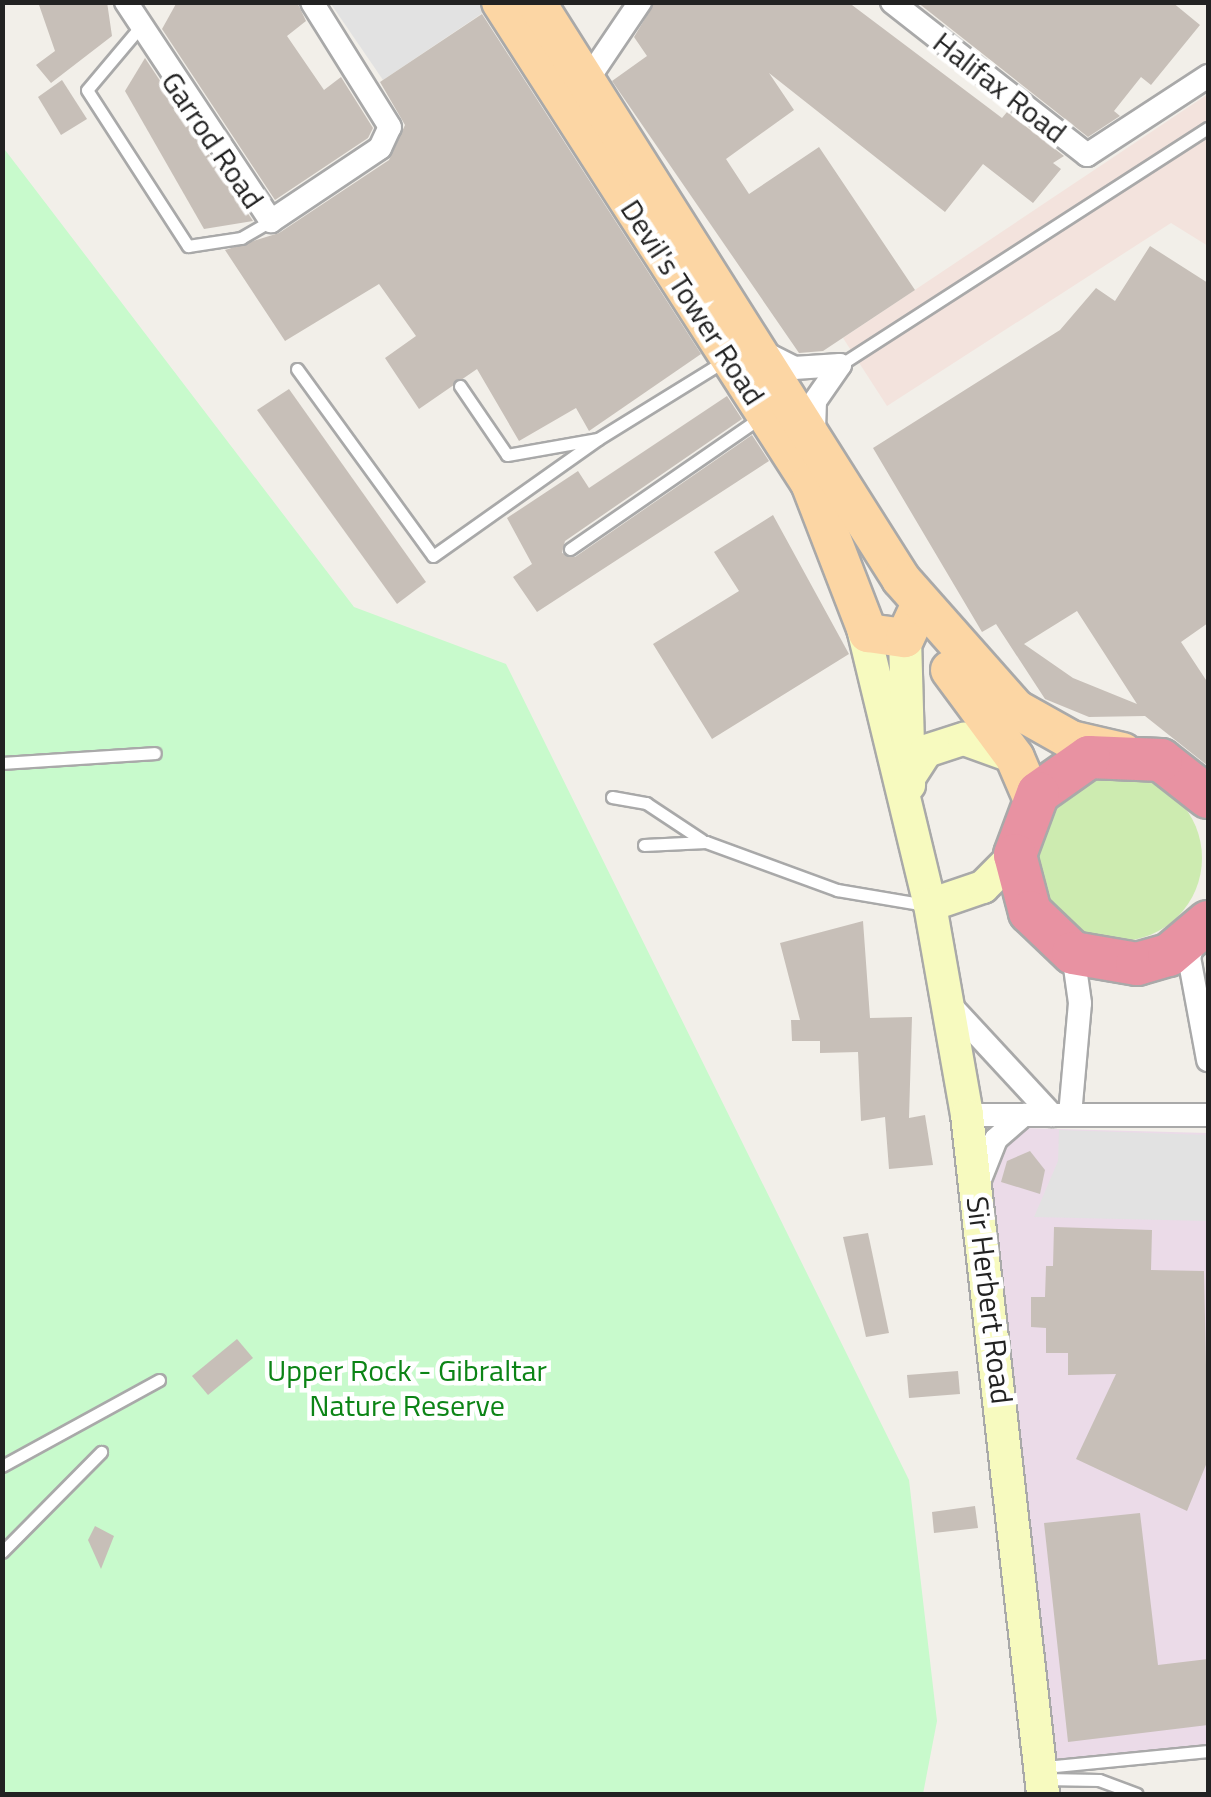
<!DOCTYPE html>
<style>
body{margin:0}
#map{position:relative;width:1211px;height:1797px;overflow:hidden;background:#f2efe9;font-family:"Titillium Web",sans-serif}
div>[style]{position:absolute}
[style*='--x']{left:calc(var(--x)*1px);top:calc(var(--y)*1px);width:calc(var(--w)*1px);rotate:calc(var(--a)*1deg)}
.industrial>*{inset:0;background:#ebdbe8}
.military>*{inset:0;background:#f3e3dd}
.grass>*{inset:0;background:#cdebb0}
.round{border-radius:50%}
.park>*{inset:0;background:#c8facc}
.parking>*{inset:0;background:#e2e2e2}
.building>*{inset:0;background:#c7bfb8}
.roads{filter:drop-shadow(2px 0 #a9a9a9) drop-shadow(-2px 0 #a9a9a9) drop-shadow(0 2px #a9a9a9) drop-shadow(0 -2px #a9a9a9)}
.lane>*{height:11px;margin:-5.5px;padding:0 5.5px;transform-origin:5.5px;border-radius:5.5px;background:#fff}
.street>*{height:22px;margin:-11px;padding:0 11px;transform-origin:11px;border-radius:11px;background:#fff}
.secondary>*{height:32px;margin:-16px;padding:0 16px;transform-origin:16px;border-radius:16px;background:#f7fabf}
.primary>*{height:38px;margin:-19px;padding:0 19px;transform-origin:19px;border-radius:19px;background:#fcd6a4}
.highway>*{height:42px;margin:-21px;padding:0 21px;transform-origin:21px;border-radius:21px;background:#e892a2}
span{translate:-50% -50%;white-space:nowrap;text-align:center;line-height:1.15;-webkit-text-stroke:9px #fff;paint-order:stroke}
.street-label{font-size:30px;color:#222}
.park-label{font-size:30px;color:#0c8416}
.frame{position:absolute;inset:0;border:5px solid #222;pointer-events:none}
</style>
<div id="map">
<div class="industrial">
<i style="clip-path:polygon(1022px 1128px,1208px 1133px,1208px 1747px,1054px 1761px,989px 1171px)"></i>
</div>
<div class="military">
<i style="clip-path:polygon(1208px 94px,1208px 246px,1171px 223px,887px 406px,843px 338px)"></i>
</div>
<div class="grass">
<i class="round" style="left:1036px;top:775px;width:166px;height:166px"></i>
</div>
<div class="park">
<i style="clip-path:polygon(2px 146px,354px 607px,506px 664px,909px 1480px,937px 1721px,923px 1794px,3px 1794px)"></i>
</div>
<div class="parking">
<i style="clip-path:polygon(482px 2px,487px 10px,383px 80px,331px 4px)"></i>
<i style="clip-path:polygon(1059px 1130px,1208px 1135px,1208px 1221px,1034px 1217px,1058px 1161px)"></i>
</div>
<div class="building">
<i style="clip-path:polygon(38px 2px,107px 2px,112px 36px,51px 83px,36px 65px,55px 51px)"></i>
<i style="clip-path:polygon(177px 2px,297px 2px,306px 21px,287px 36px,324px 90px,341px 77px,373px 128px,368px 138px,275px 200px,162px 29px)"></i>
<i style="clip-path:polygon(655px 2px,848px 2px,1002px 118px,1007px 112px,1064px 156px,1053px 163px,1061px 169px,1033px 203px,983px 164px,945px 212px,769px 73px,794px 110px,726px 159px,749px 194px,819px 147px,915px 290px,823px 351px,799px 353px,612px 81px,647px 56px,634px 37px)"></i>
<i style="clip-path:polygon(917px 2px,1172px 2px,1200px 25px,1151px 85px,1141px 77px,1114px 111px,1120px 116px,1088px 137px)"></i>
<i style="clip-path:polygon(482px 14px,701px 354px,589px 431px,576px 408px,519px 441px,477px 369px,419px 409px,385px 358px,416px 336px,379px 284px,285px 341px,225px 250px,279px 233px,389px 160px,405px 125px,380px 82px)"></i>
<i style="clip-path:polygon(145px 58px,253px 221px,204px 229px,125px 91px)"></i>
<i style="clip-path:polygon(62px 80px,87px 119px,61px 135px,38px 97px)"></i>
<i style="clip-path:polygon(evenodd,1150px 246px,1208px 283px,1208px 623px,1181px 642px,1208px 683px,1208px 766px,1145px 716px,1089px 717px,1045px 699px,996px 624px,982px 632px,873px 448px,1060px 330px,1096px 288px,1115px 301px,1150px 246px,1077px 611px,1137px 704px,1073px 678px,1024px 644px,1077px 611px)"></i>
<i style="clip-path:polygon(289px 389px,426px 582px,397px 604px,257px 410px)"></i>
<i style="clip-path:polygon(727px 396px,742px 419px,565px 541px,562px 553px,575px 557px,752px 435px,769px 461px,537px 612px,513px 577px,532px 564px,507px 518px,578px 471px,589px 488px)"></i>
<i style="clip-path:polygon(773px 515px,849px 654px,712px 739px,653px 644px,739px 591px,714px 552px)"></i>
<i style="clip-path:polygon(863px 921px,870px 1018px,912px 1017px,909px 1118px,925px 1115px,933px 1165px,889px 1169px,885px 1117px,861px 1121px,858px 1052px,820px 1053px,820px 1041px,792px 1041px,791px 1020px,800px 1020px,780px 943px)"></i>
<i style="clip-path:polygon(1030px 1151px,1045px 1170px,1040px 1194px,1001px 1182px,1007px 1161px)"></i>
<i style="clip-path:polygon(1054px 1227px,1152px 1230px,1151px 1270px,1204px 1271px,1208px 1460px,1187px 1511px,1076px 1459px,1116px 1374px,1068px 1375px,1068px 1353px,1046px 1353px,1046px 1328px,1031px 1327px,1031px 1297px,1045px 1297px,1046px 1266px,1053px 1266px)"></i>
<i style="clip-path:polygon(868px 1233px,889px 1333px,866px 1337px,843px 1237px)"></i>
<i style="clip-path:polygon(237px 1339px,253px 1358px,208px 1395px,192px 1376px)"></i>
<i style="clip-path:polygon(958px 1371px,960px 1394px,909px 1398px,907px 1375px)"></i>
<i style="clip-path:polygon(975px 1506px,978px 1528px,934px 1533px,932px 1512px)"></i>
<i style="clip-path:polygon(1140px 1513px,1158px 1665px,1208px 1659px,1208px 1725px,1068px 1742px,1044px 1523px)"></i>
<i style="clip-path:polygon(95px 1526px,114px 1536px,101px 1569px,88px 1540px)"></i>
</div>
<div class="roads">
<div class="lane">
<i style="--x:140;--y:27;--w:82;--a:130.1"></i>
<i style="--x:87;--y:90;--w:186;--a:57.1"></i>
<i style="--x:188;--y:246;--w:54;--a:-8.6"></i>
<i style="--x:241;--y:238;--w:34;--a:-30"></i>
<i style="--x:840;--y:365;--w:438;--a:-32.8"></i>
<i style="--x:297;--y:369;--w:231;--a:54"></i>
<i style="--x:433;--y:556;--w:202;--a:-35.3"></i>
<i style="--x:460;--y:386;--w:83;--a:55.7"></i>
<i style="--x:507;--y:455;--w:92;--a:-10"></i>
<i style="--x:598;--y:439;--w:150;--a:-31.7"></i>
<i style="--x:570;--y:549;--w:231;--a:-34.6"></i>
<i style="--x:2;--y:763;--w:153;--a:-3.7"></i>
<i style="--x:612;--y:797;--w:35;--a:10"></i>
<i style="--x:646;--y:803;--w:67;--a:33.5"></i>
<i style="--x:644;--y:845;--w:62;--a:-2.8"></i>
<i style="--x:706;--y:842;--w:140;--a:20.1"></i>
<i style="--x:837;--y:890;--w:90;--a:9.6"></i>
<i style="--x:2;--y:1466;--w:179;--a:-28.7"></i>
<i style="--x:2;--y:1552;--w:141;--a:-45.3"></i>
<i style="--x:1045;--y:1767;--w:164;--a:-5.6"></i>
<i style="--x:1044;--y:1779;--w:55;--a:1"></i>
<i style="--x:1099;--y:1780;--w:40;--a:20.2"></i>
</div>
<div class="street">
<i style="--x:126;--y:2;--w:263;--a:56.5"></i>
<i style="--x:271;--y:221;--w:131;--a:-33.8"></i>
<i style="--x:380;--y:148;--w:23;--a:-65"></i>
<i style="--x:390;--y:127;--w:147;--a:-122"></i>
<i style="--x:892;--y:2;--w:248;--a:38.1"></i>
<i style="--x:1087;--y:155;--w:145;--a:-33.1"></i>
<i style="--x:586;--y:82;--w:97;--a:-56"></i>
<i style="--x:763;--y:352;--w:35;--a:27"></i>
<i style="--x:794;--y:368;--w:46;--a:-3.7"></i>
<i style="--x:840;--y:365;--w:44;--a:124.8"></i>
<i style="--x:815;--y:401;--w:32;--a:92"></i>
<i style="--x:1196;--y:937;--w:21;--a:109"></i>
<i style="--x:1189;--y:957;--w:105;--a:79.5"></i>
<i style="--x:953;--y:1008;--w:146;--a:47.2"></i>
<i style="--x:967;--y:1115;--w:241;--a:0"></i>
<i style="--x:1070;--y:1115;--w:112;--a:-84.9"></i>
<i style="--x:1080;--y:1003;--w:50;--a:-98"></i>
<i style="--x:979;--y:1182;--w:46;--a:-68.4"></i>
<i style="--x:996;--y:1139;--w:37;--a:-41"></i>
</div>
<div class="secondary">
<i style="--x:862;--y:624;--w:289;--a:76.4"></i>
<i style="--x:930;--y:905;--w:213;--a:80"></i>
<i style="--x:967;--y:1115;--w:683;--a:83.61"></i>
<i style="--x:905;--y:638;--w:147;--a:88.4"></i>
<i style="--x:910;--y:776;--w:30;--a:-57"></i>
<i style="--x:926;--y:751;--w:40;--a:-18"></i>
<i style="--x:964;--y:739;--w:53;--a:19.8"></i>
<i style="--x:930;--y:905;--w:56;--a:-18.8"></i>
<i style="--x:983;--y:887;--w:45;--a:-45"></i>
</div>
<div class="primary">
<i style="--x:501;--y:2;--w:572;--a:57.28"></i>
<i style="--x:810;--y:483;--w:161;--a:68.9"></i>
<i style="--x:868;--y:633;--w:37;--a:8"></i>
<i style="--x:905;--y:638;--w:38;--a:-65"></i>
<i style="--x:536;--y:2;--w:683;--a:57.68"></i>
<i style="--x:901;--y:579;--w:174;--a:48.5"></i>
<i style="--x:1016;--y:709;--w:63;--a:29.4"></i>
<i style="--x:1071;--y:740;--w:53;--a:13"></i>
<i style="--x:950;--y:670;--w:109;--a:53.5"></i>
<i style="--x:1015;--y:758;--w:46;--a:66.8"></i>
</div>
<div class="highway">
<i style="--x:1208;--y:797;--w:60;--a:-141.8"></i>
<i style="--x:1161;--y:760;--w:72;--a:-177.6"></i>
<i style="--x:1089;--y:757;--w:62;--a:144.8"></i>
<i style="--x:1038;--y:793;--w:66;--a:110.4"></i>
<i style="--x:1015;--y:855;--w:59;--a:75.3"></i>
<i style="--x:1030;--y:912;--w:59;--a:43.6"></i>
<i style="--x:1073;--y:953;--w:65;--a:9.8"></i>
<i style="--x:1137;--y:964;--w:33;--a:-16"></i>
<i style="--x:1169;--y:955;--w:51;--a:-40.2"></i>
</div>
</div>
<div class="street-label">
<span style="left:1000px;top:87px;rotate:38deg">Halifax Road</span>
<span style="left:213px;top:140px;rotate:56deg">Garrod Road</span>
<span style="left:693px;top:302px;rotate:57deg">Devil's Tower Road</span>
<span style="left:990px;top:1300px;rotate:83deg">Sir Herbert Road</span>
</div>
<div class="park-label">
<span style="left:407px;top:1387px">Upper Rock - Gibraltar<br>Nature Reserve</span>
</div>
<div class="frame"></div>
</div>
